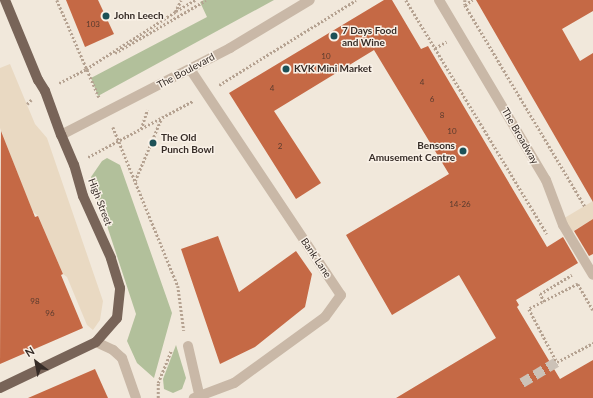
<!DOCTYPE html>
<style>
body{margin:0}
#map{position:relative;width:593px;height:398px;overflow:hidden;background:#f1e8db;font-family:Lato,sans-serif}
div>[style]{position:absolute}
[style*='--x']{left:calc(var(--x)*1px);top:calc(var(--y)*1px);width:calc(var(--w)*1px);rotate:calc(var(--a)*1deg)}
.green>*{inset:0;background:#b2c09b}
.plaza>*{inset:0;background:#e9d9c2}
.building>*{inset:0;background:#c56945}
.pedestrian-tunnel>*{height:10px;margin-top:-5px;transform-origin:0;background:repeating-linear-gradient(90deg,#ccc2b7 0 10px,transparent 0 15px)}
.path>*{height:2.5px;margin-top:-1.25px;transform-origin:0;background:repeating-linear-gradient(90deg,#b5a291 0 2px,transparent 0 4px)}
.service>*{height:10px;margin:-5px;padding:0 5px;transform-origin:5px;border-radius:5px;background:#c9b8a7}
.pedestrian>*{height:10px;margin:-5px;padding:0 5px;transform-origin:5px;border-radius:5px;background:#c9b8a7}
.minor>*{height:10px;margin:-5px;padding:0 5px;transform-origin:5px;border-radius:5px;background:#c9b8a7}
.tertiary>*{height:10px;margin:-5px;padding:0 5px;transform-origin:5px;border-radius:5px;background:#c9b8a7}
.primary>*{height:10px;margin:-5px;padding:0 5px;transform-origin:5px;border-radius:5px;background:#786458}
.dots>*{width:11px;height:11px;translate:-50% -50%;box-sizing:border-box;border:2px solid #f9f1e7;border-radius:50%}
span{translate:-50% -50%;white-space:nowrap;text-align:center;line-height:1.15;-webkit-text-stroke:3px #f9f1e7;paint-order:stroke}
.number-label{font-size:8px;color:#5a3b2e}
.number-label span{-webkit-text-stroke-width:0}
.poi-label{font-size:10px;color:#362c27;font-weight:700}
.left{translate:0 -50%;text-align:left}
.right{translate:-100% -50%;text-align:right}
.street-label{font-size:10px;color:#362c27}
.north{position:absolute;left:16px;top:342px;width:40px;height:40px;-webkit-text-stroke:3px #f9f1e7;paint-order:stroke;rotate:328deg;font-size:11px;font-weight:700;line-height:16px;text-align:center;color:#362c27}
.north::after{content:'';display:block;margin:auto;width:14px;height:18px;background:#362c27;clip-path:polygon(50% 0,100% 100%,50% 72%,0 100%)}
</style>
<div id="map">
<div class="green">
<i style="clip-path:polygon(204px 0,274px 0,98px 96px,91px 78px,207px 17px,200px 2px)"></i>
<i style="clip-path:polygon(107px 158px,120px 165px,172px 313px,154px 378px,137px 363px,127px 341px,136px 314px,91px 177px,102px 161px)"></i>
<i style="clip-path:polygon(176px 345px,186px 378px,182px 389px,173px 393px,164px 389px,163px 379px)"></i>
</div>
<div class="plaza">
<i style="clip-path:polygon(10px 64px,35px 124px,47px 138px,103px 301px,100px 320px,93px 330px,87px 325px,67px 277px,63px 274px,38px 216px,32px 211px,0 128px,0 68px)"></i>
<i style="clip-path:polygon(593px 201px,593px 219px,568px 234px,561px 220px)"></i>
</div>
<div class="building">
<i style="clip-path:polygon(66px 0,98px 0,114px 34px,85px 47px)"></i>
<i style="clip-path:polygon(384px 0,392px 0,421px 49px,428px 46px,547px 247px,563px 237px,578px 263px,516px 300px,519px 305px,517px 307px,560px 379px,593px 360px,593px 398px,396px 398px,496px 338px,459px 275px,392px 315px,346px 235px,449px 174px,374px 50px,274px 111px,321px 183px,296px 199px,229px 93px)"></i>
<i style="clip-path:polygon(476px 0,593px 0,593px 11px,562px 29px,580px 61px,593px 53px,593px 202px)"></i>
<i style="clip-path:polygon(1px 131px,35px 217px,38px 216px,63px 274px,61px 275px,83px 328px,0 364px)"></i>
<i style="clip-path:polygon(593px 219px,593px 254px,589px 256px,574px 231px)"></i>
<i style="clip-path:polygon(218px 236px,239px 292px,296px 251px,312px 274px,305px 307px,255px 347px,220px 364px,181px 249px)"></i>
<i style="clip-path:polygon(95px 369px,108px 398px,28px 398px)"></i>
</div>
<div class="pedestrian-tunnel">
<i style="--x:522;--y:383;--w:41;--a:-31"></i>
</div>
<div class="path">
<i style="--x:57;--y:0;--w:106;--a:66.6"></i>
<i style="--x:406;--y:0;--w:273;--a:58.9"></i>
<i style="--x:465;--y:0;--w:5;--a:90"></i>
<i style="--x:465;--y:5;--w:234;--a:59.2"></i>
<i style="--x:465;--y:5;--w:9;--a:-36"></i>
<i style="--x:176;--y:11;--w:22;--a:-30"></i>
<i style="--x:435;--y:48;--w:13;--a:-29"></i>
<i style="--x:115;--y:53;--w:105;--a:-30.2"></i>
<i style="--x:59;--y:83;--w:30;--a:-27"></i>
<i style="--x:86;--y:69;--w:106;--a:-32.6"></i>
<i style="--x:175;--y:12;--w:13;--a:-63"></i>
<i style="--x:219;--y:85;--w:161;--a:-31.8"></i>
<i style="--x:27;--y:104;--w:6;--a:-45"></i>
<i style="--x:113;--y:127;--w:172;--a:67.8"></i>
<i style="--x:178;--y:286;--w:45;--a:82.4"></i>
<i style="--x:141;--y:129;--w:20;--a:-72"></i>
<i style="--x:88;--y:157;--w:119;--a:-28.1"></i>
<i style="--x:135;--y:181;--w:67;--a:-67.2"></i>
<i style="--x:578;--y:284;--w:30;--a:60"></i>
<i style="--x:578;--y:284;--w:55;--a:153"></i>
<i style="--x:529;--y:309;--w:60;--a:62.2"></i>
<i style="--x:557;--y:362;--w:41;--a:-27.8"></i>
<i style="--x:544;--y:302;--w:9;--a:-117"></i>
<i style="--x:540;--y:294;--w:37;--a:-31"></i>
<i style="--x:158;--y:398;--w:15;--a:-90"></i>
<i style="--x:158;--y:383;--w:35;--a:-68"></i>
</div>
<div class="service">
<i style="--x:188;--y:346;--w:53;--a:77"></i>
</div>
<div class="pedestrian">
<i style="--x:439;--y:0;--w:209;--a:59.3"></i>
<i style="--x:546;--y:180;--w:48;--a:69.3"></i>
<i style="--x:563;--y:225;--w:58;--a:59"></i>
</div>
<div class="minor">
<i style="--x:190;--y:69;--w:272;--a:56.3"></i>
<i style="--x:341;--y:295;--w:27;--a:126"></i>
<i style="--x:325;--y:317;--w:112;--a:144"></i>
<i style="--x:234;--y:383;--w:43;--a:159.4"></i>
<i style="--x:96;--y:342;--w:19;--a:25"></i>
<i style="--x:113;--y:350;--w:12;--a:42"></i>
<i style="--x:122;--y:358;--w:42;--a:70.7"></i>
</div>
<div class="tertiary">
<i style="--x:61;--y:135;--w:190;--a:-27.2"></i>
<i style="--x:230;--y:48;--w:93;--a:-31"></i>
</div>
<div class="primary">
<i style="--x:0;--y:388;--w:106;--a:-25.6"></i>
<i style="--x:96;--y:342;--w:32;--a:-49"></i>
<i style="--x:117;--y:318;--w:30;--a:-84"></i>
<i style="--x:120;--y:288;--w:31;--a:-107"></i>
<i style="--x:111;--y:258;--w:68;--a:-114.3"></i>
<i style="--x:83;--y:196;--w:32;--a:-106"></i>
<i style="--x:74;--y:165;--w:33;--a:-113"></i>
<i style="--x:61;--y:135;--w:47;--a:-110"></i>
<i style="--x:45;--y:91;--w:13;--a:-122"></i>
<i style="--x:38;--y:80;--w:87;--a:-112.4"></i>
</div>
<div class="dots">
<i style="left:106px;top:16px;background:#1d5157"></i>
<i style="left:334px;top:36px;background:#1d5157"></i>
<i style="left:286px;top:69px;background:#1d5157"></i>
<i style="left:153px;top:143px;background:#1d5157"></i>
<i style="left:463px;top:151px;background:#1d5157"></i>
</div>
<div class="number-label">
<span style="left:93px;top:25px">103</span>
<span style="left:326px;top:57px">10</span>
<span style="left:422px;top:83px">4</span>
<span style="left:272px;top:89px">4</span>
<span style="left:432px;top:100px">6</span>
<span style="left:442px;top:116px">8</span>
<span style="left:452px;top:132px">10</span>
<span style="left:280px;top:147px">2</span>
<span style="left:460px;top:205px">14-26</span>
<span style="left:35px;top:302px">98</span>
<span style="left:50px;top:314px">96</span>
</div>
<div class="poi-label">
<span class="left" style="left:114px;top:16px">John Leech</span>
<span class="left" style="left:342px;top:36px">7 Days Food<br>and Wine</span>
<span class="left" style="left:294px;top:69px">KVK Mini Market</span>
<span class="left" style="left:161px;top:143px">The Old<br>Punch Bowl</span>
<span class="right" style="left:455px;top:151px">Bensons<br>Amusement Centre</span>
</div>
<div class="street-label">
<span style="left:186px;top:71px;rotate:-28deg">The Boulevard</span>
<span style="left:520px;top:136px;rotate:60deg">The Broadway</span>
<span style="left:100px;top:202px;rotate:69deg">High Street</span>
<span style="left:316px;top:258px;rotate:56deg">Bank Lane</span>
</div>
<div class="north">N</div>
</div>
